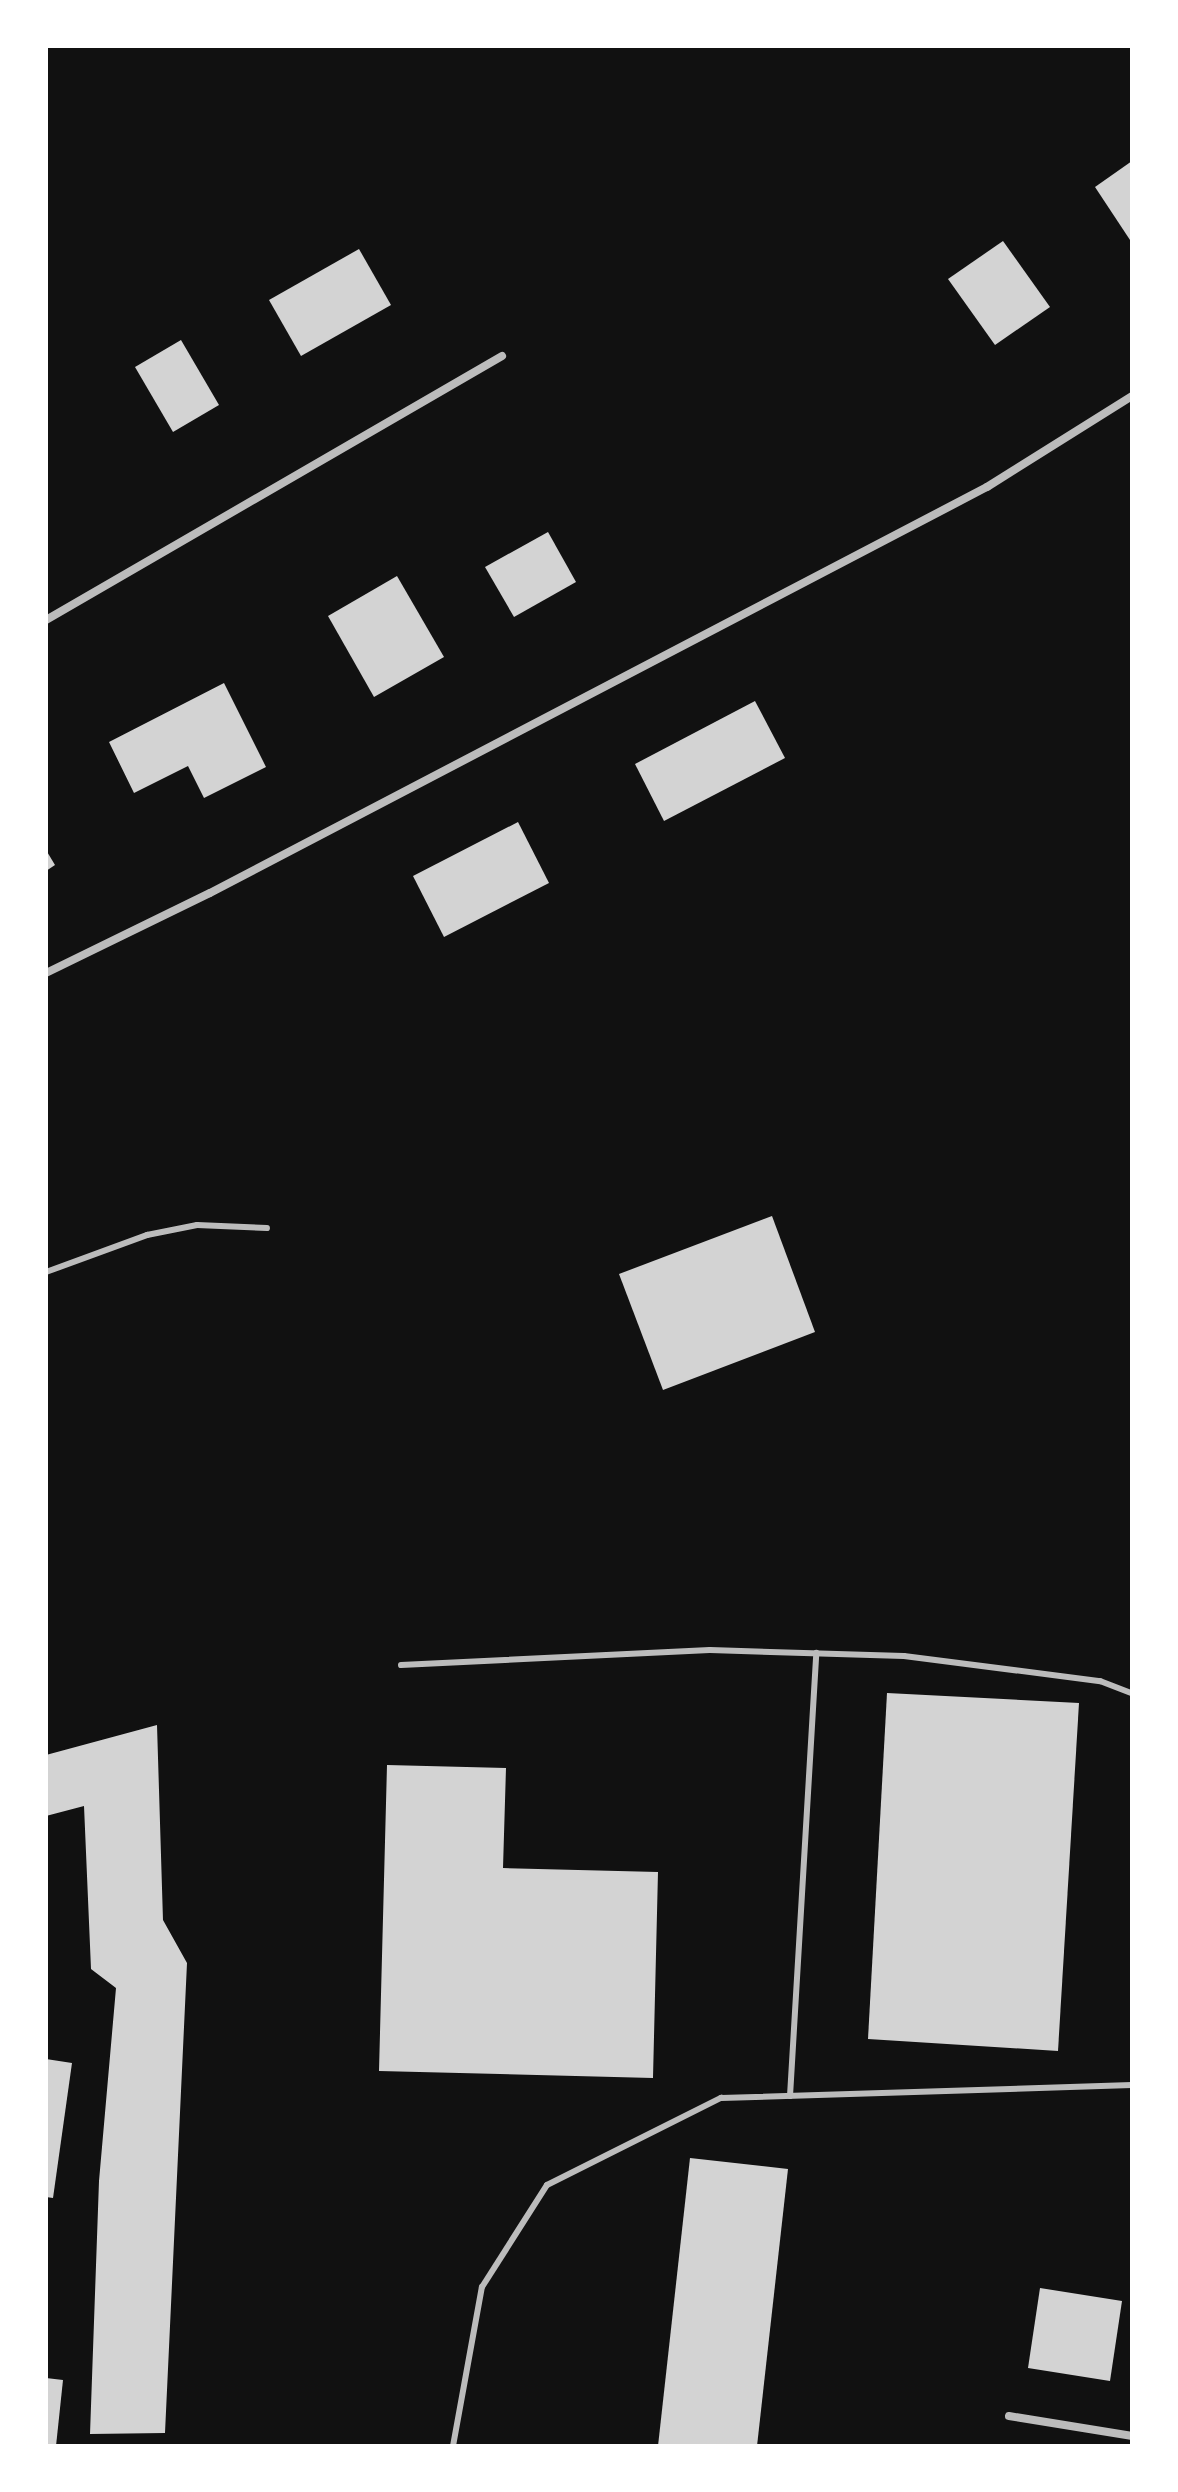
<!DOCTYPE html>
<style>
body{margin:0}
#map{position:relative;width:1178px;height:2492px;overflow:hidden;background:#111;font-family:"DM Sans",sans-serif}
div>[style]{position:absolute}
[style*='--x']{left:calc(var(--x)*1px);top:calc(var(--y)*1px);width:calc(var(--w)*1px);rotate:calc(var(--a)*1deg)}
.building>*{inset:0;background:#d3d3d3}
.service>*{height:6px;margin:-3px;padding:0 3px;transform-origin:3px;border-radius:3px;background:#bcbcbc}
.minor>*{height:8px;margin:-4px;padding:0 4px;transform-origin:4px;border-radius:4px;background:#bcbcbc}
span{translate:-50% -50%;white-space:nowrap;text-align:center;line-height:1.15;-webkit-text-stroke:6px #fff;paint-order:stroke}
.frame{position:absolute;inset:0;border:48px solid #fff;pointer-events:none}
</style>
<div id="map">
<div class="building">
<i style="clip-path:polygon(1132px 161px,1132px 243px,1095px 187px)"></i>
<i style="clip-path:polygon(1003px 241px,1050px 307px,995px 345px,948px 279px)"></i>
<i style="clip-path:polygon(359px 249px,391px 305px,301px 356px,269px 300px)"></i>
<i style="clip-path:polygon(181px 340px,219px 405px,173px 432px,135px 367px)"></i>
<i style="clip-path:polygon(548px 532px,576px 582px,514px 617px,485px 567px)"></i>
<i style="clip-path:polygon(397px 576px,444px 657px,374px 697px,328px 616px)"></i>
<i style="clip-path:polygon(224px 683px,266px 767px,204px 798px,188px 766px,134px 793px,109px 742px)"></i>
<i style="clip-path:polygon(755px 701px,785px 758px,664px 821px,635px 764px)"></i>
<i style="clip-path:polygon(518px 822px,549px 883px,444px 937px,413px 876px)"></i>
<i style="clip-path:polygon(46px 850px,55px 865px,46px 871px)"></i>
<i style="clip-path:polygon(772px 1216px,815px 1332px,663px 1390px,619px 1274px)"></i>
<i style="clip-path:polygon(887px 1693px,1079px 1703px,1058px 2051px,868px 2039px)"></i>
<i style="clip-path:polygon(157px 1725px,163px 1920px,187px 1963px,165px 2433px,90px 2434px,99px 2181px,116px 1988px,91px 1969px,84px 1806px,46px 1816px,46px 1755px)"></i>
<i style="clip-path:polygon(387px 1765px,506px 1768px,503px 1868px,658px 1872px,653px 2078px,379px 2071px)"></i>
<i style="clip-path:polygon(46px 2059px,72px 2063px,53px 2198px,46px 2197px)"></i>
<i style="clip-path:polygon(690px 2158px,788px 2169px,757px 2446px,658px 2446px)"></i>
<i style="clip-path:polygon(1040px 2288px,1122px 2301px,1110px 2381px,1028px 2368px)"></i>
<i style="clip-path:polygon(46px 2378px,63px 2380px,56px 2446px,46px 2446px)"></i>
</div>
<div class="service">
<i style="--x:46;--y:1272;--w:108;--a:-20.1"></i>
<i style="--x:147;--y:1235;--w:51;--a:-11.3"></i>
<i style="--x:197;--y:1225;--w:70;--a:2.5"></i>
<i style="--x:401;--y:1665;--w:309;--a:-2.8"></i>
<i style="--x:710;--y:1650;--w:194;--a:1.8"></i>
<i style="--x:904;--y:1656;--w:198;--a:7.3"></i>
<i style="--x:1100;--y:1681;--w:34;--a:21"></i>
<i style="--x:790;--y:2096;--w:444;--a:-86.6"></i>
<i style="--x:453;--y:2446;--w:162;--a:-79.7"></i>
<i style="--x:482;--y:2287;--w:121;--a:-57.5"></i>
<i style="--x:547;--y:2185;--w:195;--a:-26.6"></i>
<i style="--x:721;--y:2098;--w:411;--a:-1.8"></i>
</div>
<div class="minor">
<i style="--x:46;--y:620;--w:527;--a:-30.07"></i>
<i style="--x:46;--y:973;--w:182;--a:-26"></i>
<i style="--x:210;--y:893;--w:877;--a:-27.59"></i>
<i style="--x:987;--y:487;--w:171;--a:-32.1"></i>
<i style="--x:1009;--y:2416;--w:125;--a:9.2"></i>
</div>
<div class="frame"></div>
</div>
